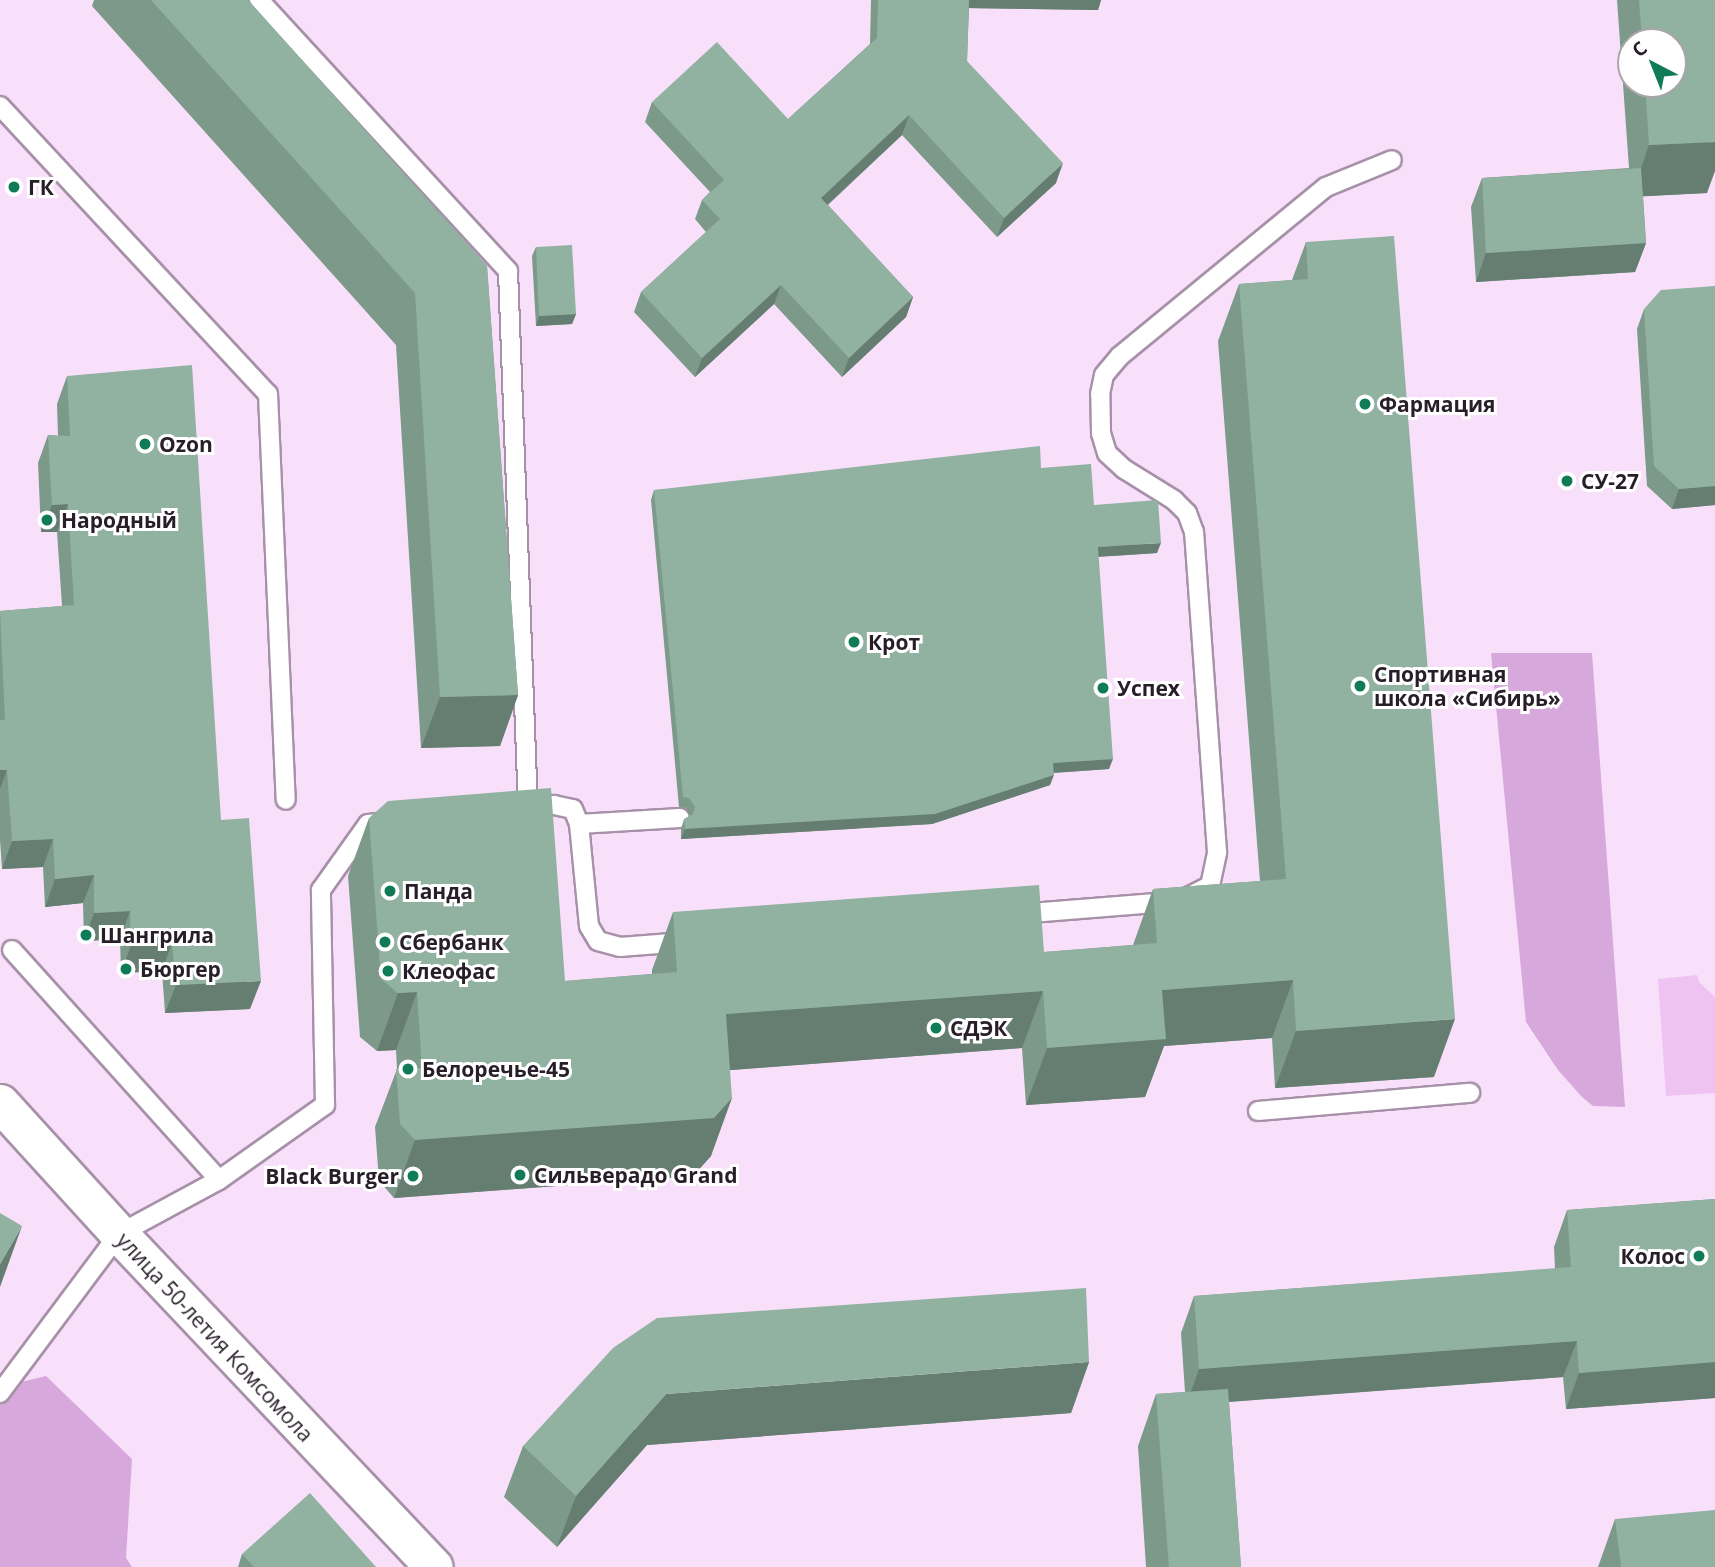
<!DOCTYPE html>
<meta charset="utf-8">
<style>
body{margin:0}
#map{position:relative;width:1715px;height:1567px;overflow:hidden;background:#f8e0fa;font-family:"Open Sans",sans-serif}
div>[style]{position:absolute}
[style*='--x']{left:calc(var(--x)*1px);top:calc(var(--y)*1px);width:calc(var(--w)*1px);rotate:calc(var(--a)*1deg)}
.green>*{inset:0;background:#eec3f2}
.forest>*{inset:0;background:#d7a8dc}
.roads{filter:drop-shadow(2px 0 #a791a9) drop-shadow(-2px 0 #a791a9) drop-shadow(0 2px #a791a9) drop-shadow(0 -2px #a791a9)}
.service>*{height:18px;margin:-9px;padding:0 9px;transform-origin:9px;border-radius:9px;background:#fff}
.minor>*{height:37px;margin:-18.5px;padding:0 18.5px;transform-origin:18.5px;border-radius:18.5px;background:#fff}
.wall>*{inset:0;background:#7d998a}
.shaded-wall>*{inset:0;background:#667d71}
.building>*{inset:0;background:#91b2a1}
.dots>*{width:19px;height:19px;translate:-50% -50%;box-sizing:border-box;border:4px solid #fff;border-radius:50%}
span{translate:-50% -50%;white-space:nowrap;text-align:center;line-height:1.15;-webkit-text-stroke:6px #fff;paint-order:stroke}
.poi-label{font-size:21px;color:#271e28;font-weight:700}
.left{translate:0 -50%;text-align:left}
.right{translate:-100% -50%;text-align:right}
.street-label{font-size:21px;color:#271e28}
.north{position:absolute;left:1617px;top:28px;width:70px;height:70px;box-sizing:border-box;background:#fff;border:2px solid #a9a5a9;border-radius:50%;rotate:318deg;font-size:19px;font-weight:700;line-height:28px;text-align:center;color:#271e28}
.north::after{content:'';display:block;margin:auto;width:24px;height:32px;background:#0f7c57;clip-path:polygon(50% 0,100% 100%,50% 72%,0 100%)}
</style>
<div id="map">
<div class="green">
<i style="clip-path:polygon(1697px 975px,1700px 983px,1715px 997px,1715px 1093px,1666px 1096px,1658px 979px)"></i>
</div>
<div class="forest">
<i style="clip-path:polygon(1491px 653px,1592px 653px,1625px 1107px,1593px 1106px,1582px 1097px,1558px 1070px,1526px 1022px)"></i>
<i style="clip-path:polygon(46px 1376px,132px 1459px,126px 1558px,132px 1567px,0 1567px,0 1387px)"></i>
</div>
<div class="roads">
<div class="service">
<i style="--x:259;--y:0;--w:368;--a:47.4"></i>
<i style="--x:508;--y:271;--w:537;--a:87.87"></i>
<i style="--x:528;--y:808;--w:26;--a:-7"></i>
<i style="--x:554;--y:805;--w:19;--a:12"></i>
<i style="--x:573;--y:809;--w:16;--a:68"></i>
<i style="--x:579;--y:824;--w:102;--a:84.4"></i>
<i style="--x:589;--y:926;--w:17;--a:59"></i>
<i style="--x:598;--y:941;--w:23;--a:15"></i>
<i style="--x:620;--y:947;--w:64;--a:-4.5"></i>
<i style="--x:0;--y:106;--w:393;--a:47.1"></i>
<i style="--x:268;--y:394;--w:406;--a:87.5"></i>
<i style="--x:579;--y:824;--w:101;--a:-3.4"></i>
<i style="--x:1018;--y:914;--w:163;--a:-4.6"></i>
<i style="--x:1180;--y:901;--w:34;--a:-27"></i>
<i style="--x:1210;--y:886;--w:35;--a:-78"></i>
<i style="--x:1217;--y:852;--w:321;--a:-94.1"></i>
<i style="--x:1194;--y:532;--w:20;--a:-110"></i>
<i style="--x:1187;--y:513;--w:18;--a:-135"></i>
<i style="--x:1174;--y:500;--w:59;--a:-148.2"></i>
<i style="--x:1124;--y:469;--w:23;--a:-137"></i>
<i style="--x:1107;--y:453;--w:21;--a:-107"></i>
<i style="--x:1101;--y:433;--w:39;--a:-91"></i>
<i style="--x:1100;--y:394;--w:19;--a:-78"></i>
<i style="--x:1104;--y:375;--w:25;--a:-50"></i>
<i style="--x:1120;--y:356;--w:266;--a:-39.4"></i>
<i style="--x:1326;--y:187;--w:71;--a:-22.2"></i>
<i style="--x:12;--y:950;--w:309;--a:48"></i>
<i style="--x:1258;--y:1111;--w:213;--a:-4.9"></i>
<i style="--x:0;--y:1393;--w:199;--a:-53.2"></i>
<i style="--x:119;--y:1234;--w:114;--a:-28.4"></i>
<i style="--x:219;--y:1180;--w:130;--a:-35.3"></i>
<i style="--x:325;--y:1105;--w:215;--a:-91.1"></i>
<i style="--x:321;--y:890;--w:81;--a:-54.5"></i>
<i style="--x:368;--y:824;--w:18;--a:-6"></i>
</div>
<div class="minor">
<i style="--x:0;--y:1103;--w:177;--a:47.7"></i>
<i style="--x:119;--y:1234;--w:458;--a:46.6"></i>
</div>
</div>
<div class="wall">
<i style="clip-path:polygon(94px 0,248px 0,487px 266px,518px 695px,500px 746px,421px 748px,396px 345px,92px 6px)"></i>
<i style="clip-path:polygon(871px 0,1101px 0,1098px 10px,969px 8px,967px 61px,1056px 183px,997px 237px,902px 135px,828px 205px,913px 297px,906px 317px,842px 377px,774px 304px,695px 377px,634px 312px,641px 292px,706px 232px,695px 219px,702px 200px,710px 192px,645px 122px,652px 102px,788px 119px,870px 44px)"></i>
<i style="clip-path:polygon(evenodd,1617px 0,1715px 0,1707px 193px,1643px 196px,1646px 243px,1635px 272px,1476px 282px,1471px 207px,1482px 178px,1629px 168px,1617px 0,1631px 42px,1673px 42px,1673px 84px,1631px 84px,1631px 42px)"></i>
<i style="clip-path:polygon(1306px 242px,1434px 1077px,1275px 1088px,1272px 1038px,1164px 1046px,1145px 1097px,1026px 1105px,1022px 1048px,730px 1070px,711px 1156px,693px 1176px,394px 1198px,379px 1181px,375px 1127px,397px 1069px,396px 1050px,377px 1051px,360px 1037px,348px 876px,369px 818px,565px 981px,652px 974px,652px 970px,673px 912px,1044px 952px,1133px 945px,1153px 889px,1260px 881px,1218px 341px,1239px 284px,1292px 280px)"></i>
<i style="clip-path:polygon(536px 247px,576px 314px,572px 324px,536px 326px,532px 256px)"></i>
<i style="clip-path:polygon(1715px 286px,1715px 505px,1672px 509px,1647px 486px,1637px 329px,1644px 309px)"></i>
<i style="clip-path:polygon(67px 376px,221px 820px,250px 1009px,165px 1013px,162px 971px,121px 973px,120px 939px,84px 941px,83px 903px,45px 907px,43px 867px,2px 869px,0 840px,0 611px,62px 606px,57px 532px,41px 532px,38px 463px,48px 435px,58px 436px,57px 404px)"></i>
<i style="clip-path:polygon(1041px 468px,1157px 553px,1098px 557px,1109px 769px,1054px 773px,1050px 785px,932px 824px,681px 839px,681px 829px,684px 819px,690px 816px,686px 808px,679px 807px,651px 500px,654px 490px)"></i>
<i style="clip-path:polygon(1715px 1199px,1715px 1398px,1566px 1409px,1563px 1377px,1229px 1402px,1241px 1567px,1146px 1567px,1138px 1446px,1156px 1394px,1185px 1392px,1181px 1333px,1194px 1296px,1555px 1269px,1554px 1247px,1567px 1210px)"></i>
<i style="clip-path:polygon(1089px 1362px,1071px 1413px,647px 1445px,557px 1547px,504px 1497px,523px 1446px)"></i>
<i style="clip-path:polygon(1615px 1519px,1715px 1567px,1598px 1567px)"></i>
<i style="clip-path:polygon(242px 1554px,376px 1567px,238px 1567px)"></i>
</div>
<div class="shaded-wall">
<i style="clip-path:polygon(965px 0,1101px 0,1098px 10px,962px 8px)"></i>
<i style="clip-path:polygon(909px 115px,902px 135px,814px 217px,821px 198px)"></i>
<i style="clip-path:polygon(1715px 142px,1715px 171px,1707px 193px,1631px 197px,1649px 145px)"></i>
<i style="clip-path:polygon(1063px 163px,1056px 183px,997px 237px,1004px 218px)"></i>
<i style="clip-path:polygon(1646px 243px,1635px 272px,1476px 282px,1486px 253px)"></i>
<i style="clip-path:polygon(781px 285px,774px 304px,695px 377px,702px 358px)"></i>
<i style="clip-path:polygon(913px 297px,906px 317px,842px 377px,849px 358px)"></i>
<i style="clip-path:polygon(576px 314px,572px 324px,536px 326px,539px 316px)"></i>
<i style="clip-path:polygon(1715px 486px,1715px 505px,1672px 509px,1679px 489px)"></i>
<i style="clip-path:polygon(68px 504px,57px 532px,41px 532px,52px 505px)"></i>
<i style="clip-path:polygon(1161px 543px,1157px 553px,1094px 557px,1098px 547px)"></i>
<i style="clip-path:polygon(518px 695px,500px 746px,421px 748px,440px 697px)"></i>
<i style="clip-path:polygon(1113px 759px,1109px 769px,1050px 773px,1053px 763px)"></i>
<i style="clip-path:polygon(0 770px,7px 770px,0 789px)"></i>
<i style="clip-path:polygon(1054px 775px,1050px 785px,932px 824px,681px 839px,685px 829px)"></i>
<i style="clip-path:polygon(53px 839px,43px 867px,2px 869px,12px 841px)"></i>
<i style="clip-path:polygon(94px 875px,83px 903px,45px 907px,55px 879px)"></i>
<i style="clip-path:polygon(130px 911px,120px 939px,84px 941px,94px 913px)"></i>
<i style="clip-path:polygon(172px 943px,162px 971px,121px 973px,131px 945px)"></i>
<i style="clip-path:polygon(1293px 980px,1272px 1038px,1164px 1046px,1145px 1097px,1026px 1105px,1047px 1048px,1162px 990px)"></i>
<i style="clip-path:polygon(261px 981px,250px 1009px,165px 1013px,176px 985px)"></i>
<i style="clip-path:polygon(1043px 991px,1022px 1048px,705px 1072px,726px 1014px)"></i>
<i style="clip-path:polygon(417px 992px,396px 1050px,377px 1051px,398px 993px)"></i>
<i style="clip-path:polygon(1455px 1019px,1434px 1077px,1275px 1088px,1296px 1031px)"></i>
<i style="clip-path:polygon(732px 1098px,711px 1156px,693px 1176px,394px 1198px,415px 1140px)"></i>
<i style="clip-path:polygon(22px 1226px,0 1287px,0 1264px)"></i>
<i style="clip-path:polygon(1577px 1341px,1563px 1377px,1186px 1405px,1199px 1369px)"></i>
<i style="clip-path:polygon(1089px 1362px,1071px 1413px,647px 1445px,557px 1547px,576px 1496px,666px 1394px)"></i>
<i style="clip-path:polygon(1715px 1362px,1715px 1398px,1566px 1409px,1579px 1373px)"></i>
</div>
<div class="building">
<i style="clip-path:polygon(151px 0,248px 0,487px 266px,518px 695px,440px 697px,415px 293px)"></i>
<i style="clip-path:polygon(878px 0,969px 0,967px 61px,1063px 163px,1004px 218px,909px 115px,821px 198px,913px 297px,849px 358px,781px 285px,702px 358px,641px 292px,720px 219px,702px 200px,724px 180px,652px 102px,717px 42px,788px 119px,877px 38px)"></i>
<i style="clip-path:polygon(1639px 0,1715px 0,1715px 142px,1649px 145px,1645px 84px,1673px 84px,1673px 42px,1642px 42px)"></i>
<i style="clip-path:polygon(1641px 168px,1646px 243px,1486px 253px,1482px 178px)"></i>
<i style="clip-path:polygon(1394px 236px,1455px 1019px,1296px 1031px,1293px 980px,1162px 990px,1166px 1039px,1047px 1048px,1043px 991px,726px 1014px,732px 1098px,714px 1118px,415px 1140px,400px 1124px,396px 1069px,422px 1068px,417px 992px,398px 993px,381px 979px,369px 818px,388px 801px,551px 788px,565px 981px,677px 972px,673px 912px,1039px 885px,1044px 952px,1157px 943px,1153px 889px,1286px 879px,1239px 284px,1308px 279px,1306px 242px)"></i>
<i style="clip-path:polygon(572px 245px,576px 314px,539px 316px,536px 247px)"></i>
<i style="clip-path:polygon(1715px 286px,1715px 486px,1679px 489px,1654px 466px,1644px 309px,1661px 290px)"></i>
<i style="clip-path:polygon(192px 365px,221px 820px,249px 818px,261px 981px,176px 985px,172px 943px,131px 945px,130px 911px,94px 913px,94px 875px,55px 879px,53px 839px,12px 841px,7px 770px,0 770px,0 720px,5px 720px,0 611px,74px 605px,68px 504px,52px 505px,48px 435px,70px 436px,67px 376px)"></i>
<i style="clip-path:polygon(1040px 446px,1041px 468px,1091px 464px,1094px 505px,1158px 500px,1161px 543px,1098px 547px,1113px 759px,1053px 763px,1054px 775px,935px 814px,685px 829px,684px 819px,693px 814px,695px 807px,689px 798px,683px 797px,654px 490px)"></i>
<i style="clip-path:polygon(1715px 1199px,1715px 1362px,1579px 1373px,1577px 1341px,1199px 1369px,1194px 1296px,1571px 1267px,1567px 1210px)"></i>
<i style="clip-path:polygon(0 1213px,22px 1226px,0 1264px)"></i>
<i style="clip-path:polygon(1086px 1288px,1089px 1362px,666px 1394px,576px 1496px,523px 1446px,613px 1348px,657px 1318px)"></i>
<i style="clip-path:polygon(1228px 1389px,1241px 1567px,1169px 1567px,1156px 1394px)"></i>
<i style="clip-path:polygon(310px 1493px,376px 1567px,254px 1567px,242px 1554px)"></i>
<i style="clip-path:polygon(1715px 1510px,1715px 1567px,1621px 1567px,1615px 1519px)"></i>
</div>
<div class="dots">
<i style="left:14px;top:187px;background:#0f7c57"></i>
<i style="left:1365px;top:404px;background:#0f7c57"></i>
<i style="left:145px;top:444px;background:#0f7c57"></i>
<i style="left:1567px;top:481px;background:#0f7c57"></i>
<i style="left:47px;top:520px;background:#0f7c57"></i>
<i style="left:854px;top:642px;background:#0f7c57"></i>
<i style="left:1360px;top:686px;background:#0f7c57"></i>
<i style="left:1103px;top:688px;background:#0f7c57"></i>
<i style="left:390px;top:891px;background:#0f7c57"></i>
<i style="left:86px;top:935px;background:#0f7c57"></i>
<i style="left:385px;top:942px;background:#0f7c57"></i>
<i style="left:126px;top:969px;background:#0f7c57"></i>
<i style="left:388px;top:971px;background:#0f7c57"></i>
<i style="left:936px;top:1028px;background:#0f7c57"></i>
<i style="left:408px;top:1069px;background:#0f7c57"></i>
<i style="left:520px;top:1175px;background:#0f7c57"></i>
<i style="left:413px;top:1176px;background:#0f7c57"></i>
<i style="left:1699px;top:1256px;background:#0f7c57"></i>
</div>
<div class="poi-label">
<span class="left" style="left:28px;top:187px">ГК</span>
<span class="left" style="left:1379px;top:404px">Фармация</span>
<span class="left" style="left:159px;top:444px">Ozon</span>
<span class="left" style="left:1581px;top:481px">СУ-27</span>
<span class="left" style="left:61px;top:520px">Народный</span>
<span class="left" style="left:868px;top:642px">Крот</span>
<span class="left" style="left:1374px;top:686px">Спортивная<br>школа «Сибирь»</span>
<span class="left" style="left:1117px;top:688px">Успех</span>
<span class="left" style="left:404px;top:891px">Панда</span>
<span class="left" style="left:100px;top:935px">Шангрила</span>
<span class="left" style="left:399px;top:942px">Сбербанк</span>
<span class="left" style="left:140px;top:969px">Бюргер</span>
<span class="left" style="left:402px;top:971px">Клеофас</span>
<span class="left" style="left:950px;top:1028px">СДЭК</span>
<span class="left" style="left:422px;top:1069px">Белоречье-45</span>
<span class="left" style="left:534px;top:1175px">Сильверадо Grand</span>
<span class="right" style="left:399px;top:1176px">Black Burger</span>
<span class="right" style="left:1685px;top:1256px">Колос</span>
</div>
<div class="street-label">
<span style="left:215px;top:1337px;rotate:47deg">улица 50-летия Комсомола</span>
</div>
<div class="north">С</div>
</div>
